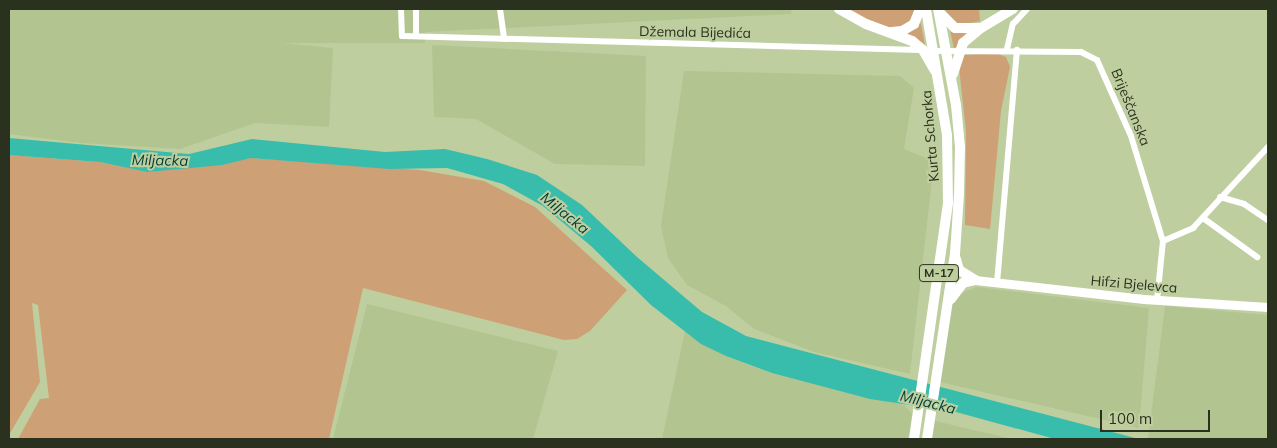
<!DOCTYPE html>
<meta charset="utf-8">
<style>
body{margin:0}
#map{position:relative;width:1277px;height:448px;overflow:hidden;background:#bece9f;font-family:Mulish,sans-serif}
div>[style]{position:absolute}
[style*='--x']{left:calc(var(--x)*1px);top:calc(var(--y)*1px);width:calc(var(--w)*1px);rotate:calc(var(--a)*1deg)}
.built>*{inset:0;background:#b2c590}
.green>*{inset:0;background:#cea075}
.water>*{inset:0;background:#38bcac}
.street>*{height:6px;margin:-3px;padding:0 3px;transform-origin:3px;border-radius:3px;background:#fff}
.secondary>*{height:9px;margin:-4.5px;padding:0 4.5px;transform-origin:4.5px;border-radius:4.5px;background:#fff}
.primary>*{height:10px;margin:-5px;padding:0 5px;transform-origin:5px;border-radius:5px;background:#fff}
span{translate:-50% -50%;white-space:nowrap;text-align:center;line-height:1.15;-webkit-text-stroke:4px #bece9f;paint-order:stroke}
.shield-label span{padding:1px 4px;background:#bece9f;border:1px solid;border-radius:4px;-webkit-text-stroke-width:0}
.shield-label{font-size:12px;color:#2b311f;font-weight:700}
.street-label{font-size:14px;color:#2b311f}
.water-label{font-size:15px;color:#013e38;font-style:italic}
.frame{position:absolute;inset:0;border:10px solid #2b311f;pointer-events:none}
.scale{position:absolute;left:1100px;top:410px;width:110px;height:22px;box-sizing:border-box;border:2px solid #2b311f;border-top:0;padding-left:6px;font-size:15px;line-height:18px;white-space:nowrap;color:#2b311f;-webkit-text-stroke:4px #bece9f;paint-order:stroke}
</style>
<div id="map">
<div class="built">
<i style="clip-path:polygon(9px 9px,790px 9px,792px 14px,425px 32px,425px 43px,281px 43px,333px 48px,329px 127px,255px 123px,180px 149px,81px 143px,9px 134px)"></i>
<i style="clip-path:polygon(432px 45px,646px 56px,645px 166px,555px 164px,476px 119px,434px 117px)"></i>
<i style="clip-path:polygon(684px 71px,900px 76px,914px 88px,904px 149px,934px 161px,910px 374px,814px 352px,754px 329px,726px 306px,687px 285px,668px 258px,661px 226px)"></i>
<i style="clip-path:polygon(977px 287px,1149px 308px,1139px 428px,940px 382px,953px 296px)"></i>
<i style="clip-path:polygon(367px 304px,558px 351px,533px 439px,333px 439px)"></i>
<i style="clip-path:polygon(1165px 306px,1268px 315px,1268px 439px,1148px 439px)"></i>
<i style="clip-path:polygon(685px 331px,726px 356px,772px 373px,904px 405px,912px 414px,908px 439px,662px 439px)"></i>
<i style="clip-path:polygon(931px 420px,1012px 439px,928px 439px)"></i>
</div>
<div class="green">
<i style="clip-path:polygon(844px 9px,915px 9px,909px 22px,899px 28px,879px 26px)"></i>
<i style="clip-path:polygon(944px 9px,979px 9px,980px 21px,961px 25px,955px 23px)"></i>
<i style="clip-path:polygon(920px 23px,921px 24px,925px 46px,907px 33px)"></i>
<i style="clip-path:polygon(950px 30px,967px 34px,954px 49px)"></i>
<i style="clip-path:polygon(996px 53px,1006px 57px,1010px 67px,1001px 111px,990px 229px,965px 225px,966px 131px,959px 67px,963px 55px)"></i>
<i style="clip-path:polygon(9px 155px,100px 162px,147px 172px,251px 158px,420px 170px,484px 181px,535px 207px,627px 290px,590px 331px,577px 339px,564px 340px,363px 288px,329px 439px,18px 439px,40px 399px,49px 398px,38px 305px,32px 303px,40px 382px,9px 435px)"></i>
</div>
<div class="water">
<i style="clip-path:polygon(9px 138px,189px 154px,252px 139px,385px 152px,445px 149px,487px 159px,537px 175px,582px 205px,637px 257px,702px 312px,746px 336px,1139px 439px,1055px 439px,956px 412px,870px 399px,772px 373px,726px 356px,701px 344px,651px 305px,591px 246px,543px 206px,503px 184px,447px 168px,389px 169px,251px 158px,222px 165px,147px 172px,100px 162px,9px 155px)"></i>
</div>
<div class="street">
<i style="--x:401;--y:9;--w:27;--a:88"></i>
<i style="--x:402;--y:36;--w:519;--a:1.55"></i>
<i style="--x:416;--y:9;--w:27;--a:90"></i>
<i style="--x:500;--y:9;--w:30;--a:82"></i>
<i style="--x:1007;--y:49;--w:26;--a:-77"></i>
<i style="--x:1013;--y:24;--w:21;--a:-47"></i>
<i style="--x:931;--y:51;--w:150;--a:0.4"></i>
<i style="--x:1081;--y:52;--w:18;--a:27"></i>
<i style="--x:1097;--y:60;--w:83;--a:65.9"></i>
<i style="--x:1131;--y:136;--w:110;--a:73.1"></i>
<i style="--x:1163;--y:241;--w:59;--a:95.8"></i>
<i style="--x:1220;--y:197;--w:25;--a:16"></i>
<i style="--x:1244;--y:204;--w:29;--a:34"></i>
<i style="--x:1203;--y:218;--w:67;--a:35.8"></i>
<i style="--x:1163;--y:241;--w:33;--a:-23"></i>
<i style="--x:1193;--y:228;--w:110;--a:-47.2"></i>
<i style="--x:997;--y:283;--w:234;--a:-85.1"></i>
</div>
<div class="secondary">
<i style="--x:975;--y:280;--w:170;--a:6.4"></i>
<i style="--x:1144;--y:299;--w:124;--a:3.7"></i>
</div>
<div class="primary">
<i style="--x:839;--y:9;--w:31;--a:29"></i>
<i style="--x:866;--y:24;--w:49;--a:20.3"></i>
<i style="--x:912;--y:41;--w:14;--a:39"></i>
<i style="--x:923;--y:50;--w:24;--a:60"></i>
<i style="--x:941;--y:14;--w:20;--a:45"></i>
<i style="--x:955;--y:28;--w:25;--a:0"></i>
<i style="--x:892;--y:32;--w:10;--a:-6"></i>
<i style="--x:902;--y:31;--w:14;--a:-30"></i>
<i style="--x:914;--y:24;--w:16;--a:-68"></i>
<i style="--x:953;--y:74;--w:33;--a:-72"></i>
<i style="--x:963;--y:43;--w:23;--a:-40"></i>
<i style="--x:981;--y:28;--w:37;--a:-31"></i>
<i style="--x:956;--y:259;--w:11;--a:75"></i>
<i style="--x:959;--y:270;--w:19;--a:32"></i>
<i style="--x:951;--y:299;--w:20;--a:-53"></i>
<i style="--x:963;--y:283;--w:12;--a:-14"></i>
<i style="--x:914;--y:439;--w:238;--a:-81.8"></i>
<i style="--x:948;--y:203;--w:68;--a:-90.8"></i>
<i style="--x:947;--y:135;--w:128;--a:-99.5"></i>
<i style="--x:927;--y:439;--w:187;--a:-81.4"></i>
<i style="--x:955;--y:254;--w:60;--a:-86.2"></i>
<i style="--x:959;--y:194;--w:47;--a:-88.8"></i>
<i style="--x:960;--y:147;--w:42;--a:-95.4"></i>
<i style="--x:956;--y:105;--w:98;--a:-100.6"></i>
</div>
<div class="shield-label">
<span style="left:939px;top:273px">M-17</span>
</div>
<div class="street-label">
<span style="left:695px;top:32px;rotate:1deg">Džemala Bijedića</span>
<span style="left:1131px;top:107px;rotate:68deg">Briješčanska</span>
<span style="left:930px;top:136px;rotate:-95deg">Kurta Schorka</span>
<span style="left:1134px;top:284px;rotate:5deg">Hifzi Bjelevca</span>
</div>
<div class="water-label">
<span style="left:160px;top:160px;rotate:1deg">Miljacka</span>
<span style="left:565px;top:213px;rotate:39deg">Miljacka</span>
<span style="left:928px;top:402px;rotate:14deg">Miljacka</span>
</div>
<div class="frame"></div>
<div class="scale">100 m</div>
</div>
